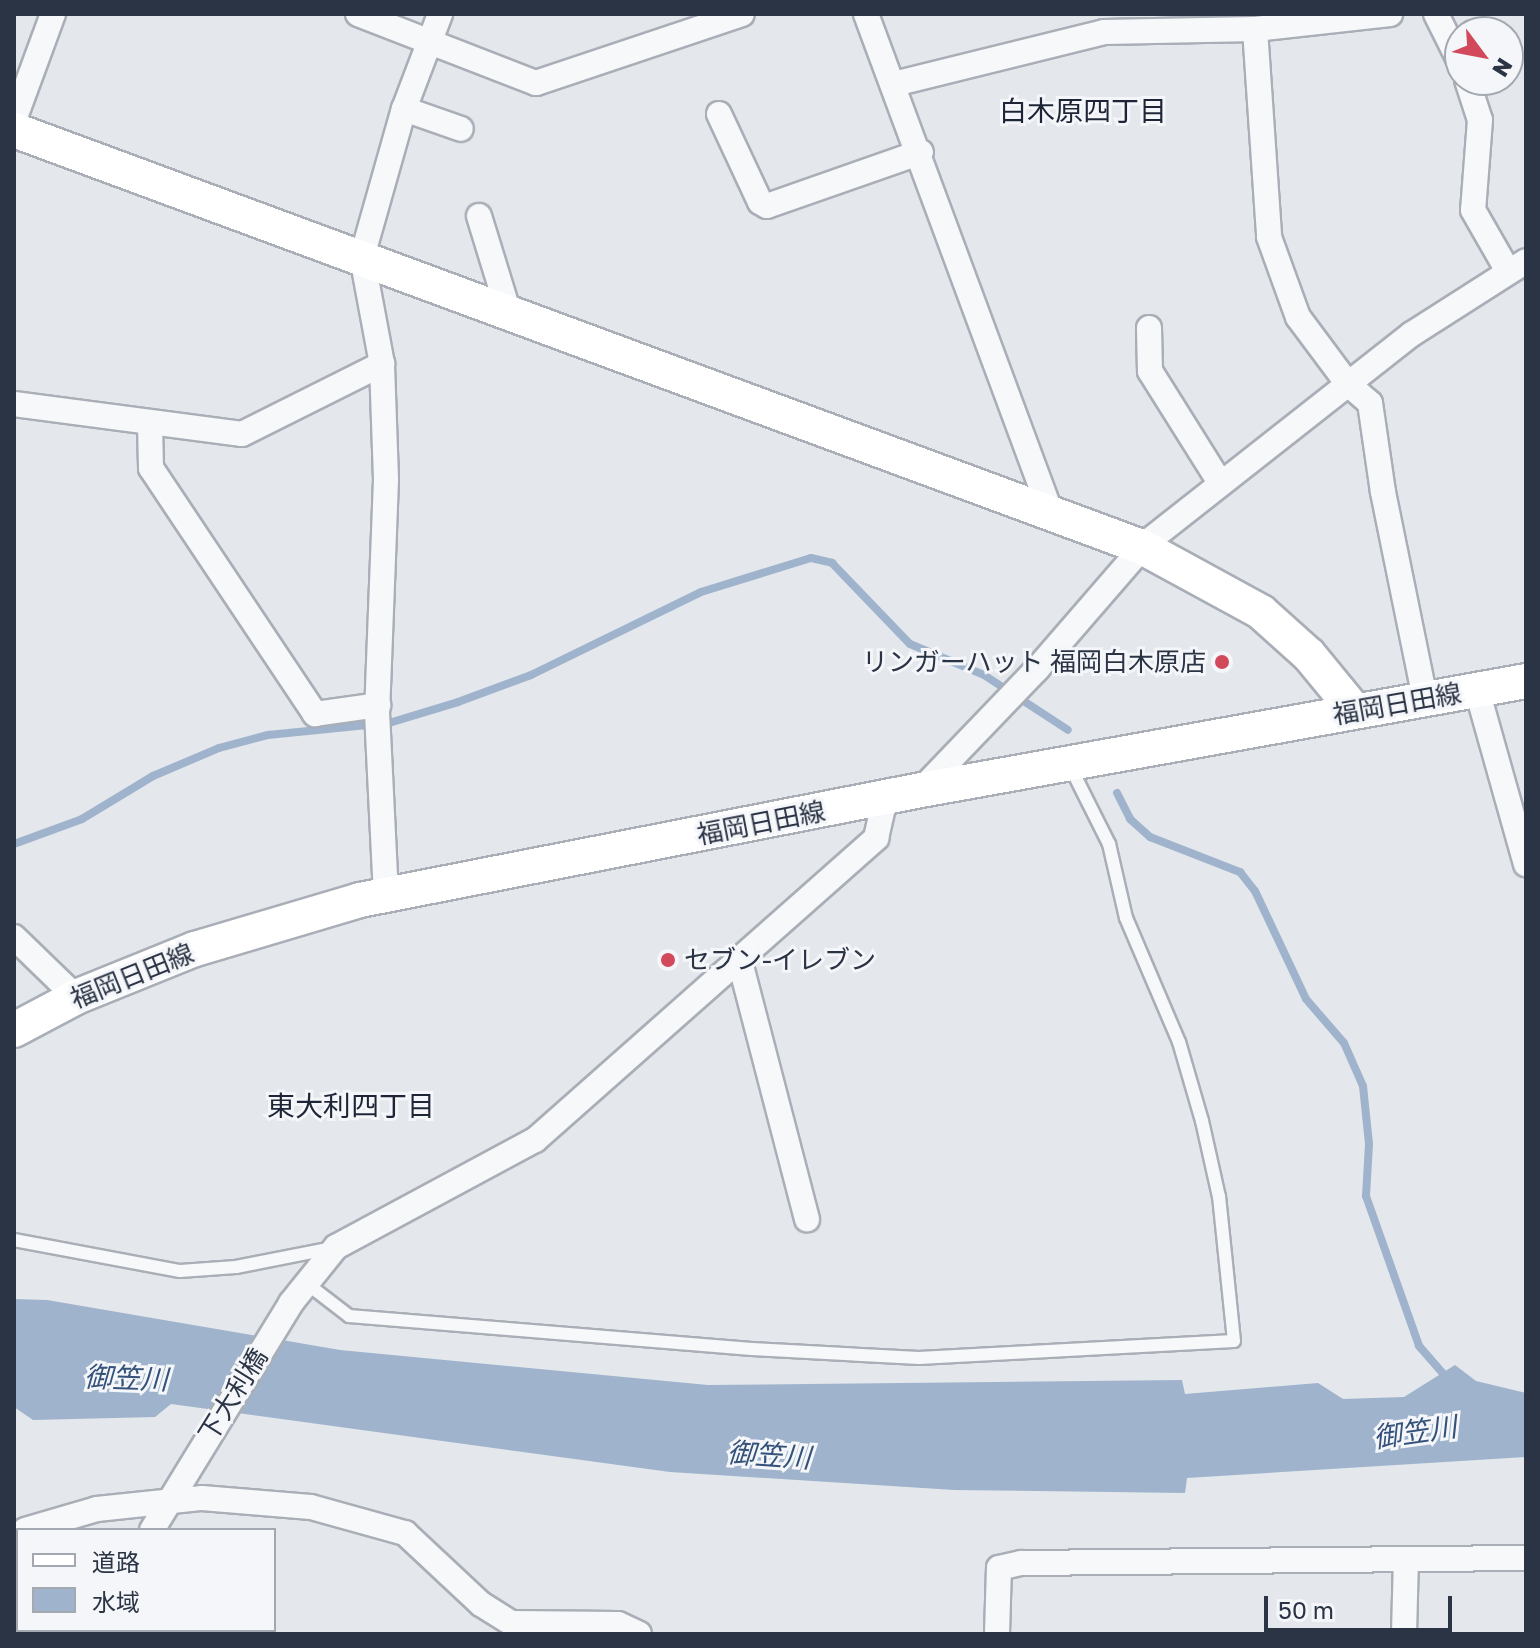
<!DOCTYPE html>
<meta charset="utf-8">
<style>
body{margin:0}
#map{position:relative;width:1540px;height:1648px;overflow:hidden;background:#e4e7ec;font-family:"Golos Text","Noto Sans JP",sans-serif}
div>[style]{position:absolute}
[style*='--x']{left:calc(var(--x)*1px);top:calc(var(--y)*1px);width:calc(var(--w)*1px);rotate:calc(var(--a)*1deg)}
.built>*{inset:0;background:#d2d6de}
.water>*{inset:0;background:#9fb4cc}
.stream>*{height:8px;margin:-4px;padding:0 4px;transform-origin:4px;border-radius:4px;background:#9fb4cc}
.roads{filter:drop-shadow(2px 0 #a9aeb7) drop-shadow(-2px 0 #a9aeb7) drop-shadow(0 2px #a9aeb7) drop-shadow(0 -2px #a9aeb7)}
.lane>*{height:12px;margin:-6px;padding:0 6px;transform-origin:6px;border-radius:6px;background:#f7f8fa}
.street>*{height:24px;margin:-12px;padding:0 12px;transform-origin:12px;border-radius:12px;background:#f7f8fa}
.secondary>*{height:34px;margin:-17px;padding:0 17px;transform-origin:17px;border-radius:17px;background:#fff}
.dots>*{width:22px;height:22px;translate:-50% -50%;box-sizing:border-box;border:4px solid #f4f6f9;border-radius:50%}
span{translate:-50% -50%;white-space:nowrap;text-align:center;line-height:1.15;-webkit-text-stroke:6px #f4f6f9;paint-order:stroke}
.poi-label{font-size:26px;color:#2b3445}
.right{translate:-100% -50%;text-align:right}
.left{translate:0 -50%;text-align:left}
.street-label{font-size:26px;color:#2b3445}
.neighbourhood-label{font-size:28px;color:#1d2536}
.water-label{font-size:28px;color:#34527a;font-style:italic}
.frame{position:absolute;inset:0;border:16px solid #2b3445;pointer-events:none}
.legend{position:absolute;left:16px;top:1528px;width:260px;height:104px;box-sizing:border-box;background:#f4f6f9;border:2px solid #a4a8b1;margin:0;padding:10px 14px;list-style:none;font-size:24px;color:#2b3445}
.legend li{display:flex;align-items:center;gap:16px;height:40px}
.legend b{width:40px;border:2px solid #a4a8b1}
.north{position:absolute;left:1444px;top:16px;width:80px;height:80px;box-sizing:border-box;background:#f4f6f9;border:2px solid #a4a8b1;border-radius:50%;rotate:122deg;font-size:22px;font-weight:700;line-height:32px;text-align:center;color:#2b3445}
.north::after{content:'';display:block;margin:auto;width:28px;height:36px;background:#d1495b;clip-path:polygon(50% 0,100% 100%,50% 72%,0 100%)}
.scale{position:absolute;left:1264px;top:1596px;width:188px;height:36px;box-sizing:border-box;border:4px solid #2b3445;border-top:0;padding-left:10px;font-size:24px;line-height:28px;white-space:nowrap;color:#2b3445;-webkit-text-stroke:6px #f4f6f9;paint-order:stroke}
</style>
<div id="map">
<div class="built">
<i style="clip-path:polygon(18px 1555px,18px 1630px,134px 1634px,14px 1634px)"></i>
</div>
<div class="water">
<i style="clip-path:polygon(14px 1299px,47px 1300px,340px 1350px,708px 1385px,1182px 1380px,1185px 1394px,1318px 1383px,1343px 1399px,1404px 1397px,1455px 1365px,1476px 1381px,1526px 1393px,1526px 1457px,1187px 1478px,1185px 1493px,954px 1490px,670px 1472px,171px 1404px,155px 1417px,33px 1420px,14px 1407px)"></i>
</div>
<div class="stream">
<i style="--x:1117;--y:793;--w:29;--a:63"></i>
<i style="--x:1130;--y:819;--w:27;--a:42"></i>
<i style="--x:1150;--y:837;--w:97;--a:21.3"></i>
<i style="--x:1240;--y:872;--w:24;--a:52"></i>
<i style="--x:1255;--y:891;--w:119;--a:64.7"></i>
<i style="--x:1306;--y:999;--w:58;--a:49.2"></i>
<i style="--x:1344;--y:1043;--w:47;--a:66.2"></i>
<i style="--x:1363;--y:1086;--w:58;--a:84.1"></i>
<i style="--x:1369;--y:1144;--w:52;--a:93.3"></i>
<i style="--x:1366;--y:1196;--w:159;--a:70.5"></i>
<i style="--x:1419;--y:1346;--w:43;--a:48.8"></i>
<i style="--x:14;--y:844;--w:72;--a:-20.2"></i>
<i style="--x:82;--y:819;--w:83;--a:-31.2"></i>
<i style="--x:153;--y:776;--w:72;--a:-23"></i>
<i style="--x:219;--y:748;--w:51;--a:-14.9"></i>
<i style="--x:268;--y:735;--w:122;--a:-5.7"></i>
<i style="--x:389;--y:723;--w:72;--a:-16.9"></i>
<i style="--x:458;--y:702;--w:78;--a:-20.3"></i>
<i style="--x:531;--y:675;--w:189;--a:-26"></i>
<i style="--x:701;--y:592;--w:115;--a:-17.2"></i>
<i style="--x:811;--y:558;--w:22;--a:13"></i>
<i style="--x:832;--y:563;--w:112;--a:46.1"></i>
<i style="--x:910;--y:644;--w:80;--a:22.7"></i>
<i style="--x:984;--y:675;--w:100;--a:33.2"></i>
</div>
<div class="roads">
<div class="lane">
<i style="--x:14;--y:1240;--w:169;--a:10.6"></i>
<i style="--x:180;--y:1271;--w:56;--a:-4.1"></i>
<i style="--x:236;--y:1267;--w:99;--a:-11.1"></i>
<i style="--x:306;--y:1283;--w:54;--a:37.5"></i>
<i style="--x:349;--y:1316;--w:404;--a:4.7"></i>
<i style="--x:752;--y:1349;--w:167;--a:3.1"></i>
<i style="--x:919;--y:1358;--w:315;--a:-3.1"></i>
<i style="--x:1234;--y:1341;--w:145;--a:-95.9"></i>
<i style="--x:1219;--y:1197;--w:78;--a:-102.6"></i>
<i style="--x:1202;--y:1121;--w:82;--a:-106.2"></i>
<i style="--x:1179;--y:1042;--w:135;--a:-113.1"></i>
<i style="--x:1126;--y:918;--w:76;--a:-102.9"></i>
<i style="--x:1109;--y:844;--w:87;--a:-116.6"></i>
</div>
<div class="street">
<i style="--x:358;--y:14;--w:191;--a:21.2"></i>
<i style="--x:536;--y:83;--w:217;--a:-18.5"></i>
<i style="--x:866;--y:14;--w:535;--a:69.67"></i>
<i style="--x:1436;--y:14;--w:54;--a:63.4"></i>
<i style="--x:1255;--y:29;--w:208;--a:86.1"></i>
<i style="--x:1269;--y:237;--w:85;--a:70.1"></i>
<i style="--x:1298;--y:317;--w:84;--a:53.3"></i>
<i style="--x:1348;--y:384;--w:29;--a:41"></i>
<i style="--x:1370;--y:403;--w:90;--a:81.7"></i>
<i style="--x:1383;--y:492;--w:211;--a:78.5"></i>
<i style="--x:1467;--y:80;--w:42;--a:72"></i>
<i style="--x:1480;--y:120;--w:90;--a:94.4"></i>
<i style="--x:1473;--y:210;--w:70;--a:60.2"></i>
<i style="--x:894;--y:84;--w:216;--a:-13.9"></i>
<i style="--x:1104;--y:32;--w:151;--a:-1.1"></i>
<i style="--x:1255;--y:29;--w:136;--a:-6.3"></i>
<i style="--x:404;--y:109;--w:60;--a:19.3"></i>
<i style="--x:719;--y:114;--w:97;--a:65"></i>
<i style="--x:760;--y:202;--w:8;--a:30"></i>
<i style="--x:767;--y:206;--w:163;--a:-19.3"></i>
<i style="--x:14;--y:120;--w:113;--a:-69.8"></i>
<i style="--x:479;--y:216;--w:98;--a:72.9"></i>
<i style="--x:1149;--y:328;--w:43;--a:88.7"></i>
<i style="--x:1150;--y:371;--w:133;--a:57.9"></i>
<i style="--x:14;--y:404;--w:230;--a:7.5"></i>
<i style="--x:242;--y:434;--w:157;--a:-26.6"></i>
<i style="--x:150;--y:424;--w:44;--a:88.7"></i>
<i style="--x:151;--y:468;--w:296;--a:56.3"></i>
<i style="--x:315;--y:714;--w:64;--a:-8.1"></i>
<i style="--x:1477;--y:690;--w:181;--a:74.3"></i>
<i style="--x:921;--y:790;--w:168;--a:-46.2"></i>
<i style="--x:1037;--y:669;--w:167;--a:-49.1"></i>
<i style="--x:1146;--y:543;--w:338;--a:-38.2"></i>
<i style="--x:1412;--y:334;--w:135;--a:-32.6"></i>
<i style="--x:386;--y:896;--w:182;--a:-92.8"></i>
<i style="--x:377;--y:714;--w:235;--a:-87.8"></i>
<i style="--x:386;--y:479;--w:115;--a:-92"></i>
<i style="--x:382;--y:364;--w:109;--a:-100.6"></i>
<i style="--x:362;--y:257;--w:154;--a:-74.2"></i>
<i style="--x:404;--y:109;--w:102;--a:-69.2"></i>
<i style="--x:14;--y:937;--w:86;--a:44.1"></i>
<i style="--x:740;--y:962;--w:266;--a:75.4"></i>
<i style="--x:25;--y:1530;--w:75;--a:-16.3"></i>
<i style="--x:97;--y:1509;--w:106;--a:-6"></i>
<i style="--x:202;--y:1498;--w:109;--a:4.7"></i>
<i style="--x:311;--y:1507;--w:98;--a:15.5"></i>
<i style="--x:405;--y:1533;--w:104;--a:43.1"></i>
<i style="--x:481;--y:1604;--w:36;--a:32"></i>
<i style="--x:512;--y:1623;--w:106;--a:0.5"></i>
<i style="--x:618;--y:1624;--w:23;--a:25"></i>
<i style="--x:152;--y:1530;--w:266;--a:-58.5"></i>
<i style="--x:291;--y:1303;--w:72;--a:-51.2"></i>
<i style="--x:336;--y:1247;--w:226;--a:-28.3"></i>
<i style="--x:535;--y:1140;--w:456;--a:-41.5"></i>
<i style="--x:876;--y:838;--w:40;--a:-77"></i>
<i style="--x:147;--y:1630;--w:4;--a:90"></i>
<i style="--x:997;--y:1634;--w:66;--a:-88.3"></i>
<i style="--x:999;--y:1568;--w:23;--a:-13"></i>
<i style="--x:1021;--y:1563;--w:505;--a:-0.57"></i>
<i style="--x:1404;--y:1634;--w:74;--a:-88.5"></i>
</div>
<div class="secondary">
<i style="--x:14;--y:130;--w:1203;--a:20.29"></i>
<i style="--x:1142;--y:547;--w:136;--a:28.6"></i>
<i style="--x:1261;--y:612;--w:64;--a:41.9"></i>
<i style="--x:1309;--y:655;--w:72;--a:50.6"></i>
<i style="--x:14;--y:1030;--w:70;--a:-28"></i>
<i style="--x:76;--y:997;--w:128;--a:-22"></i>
<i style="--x:195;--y:949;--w:172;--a:-16.5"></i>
<i style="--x:360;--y:900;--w:572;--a:-11.09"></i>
<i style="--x:921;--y:790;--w:615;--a:-10.21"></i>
</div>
</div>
<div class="dots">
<i style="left:1222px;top:662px;background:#d1495b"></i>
<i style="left:668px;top:960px;background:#d1495b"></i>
</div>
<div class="poi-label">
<span class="right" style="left:1206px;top:662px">リンガーハット 福岡白木原店</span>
<span class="left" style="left:684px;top:960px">セブン-イレブン</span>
</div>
<div class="street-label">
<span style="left:1397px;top:704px;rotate:-10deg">福岡日田線</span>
<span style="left:761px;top:823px;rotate:-11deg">福岡日田線</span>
<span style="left:132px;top:976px;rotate:-22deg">福岡日田線</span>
<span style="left:233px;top:1395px;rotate:-58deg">下大利橋</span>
</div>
<div class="neighbourhood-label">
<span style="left:1083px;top:111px">白木原四丁目</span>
<span style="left:351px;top:1106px">東大利四丁目</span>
</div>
<div class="water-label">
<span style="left:126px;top:1378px;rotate:2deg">御笠川</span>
<span style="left:1415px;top:1432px;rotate:-8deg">御笠川</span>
<span style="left:769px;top:1455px;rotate:4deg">御笠川</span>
</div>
<div class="frame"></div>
<ul class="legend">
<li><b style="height:10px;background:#fff"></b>道路</li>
<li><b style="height:22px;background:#9fb4cc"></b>水域</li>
</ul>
<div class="north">N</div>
<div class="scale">50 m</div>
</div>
